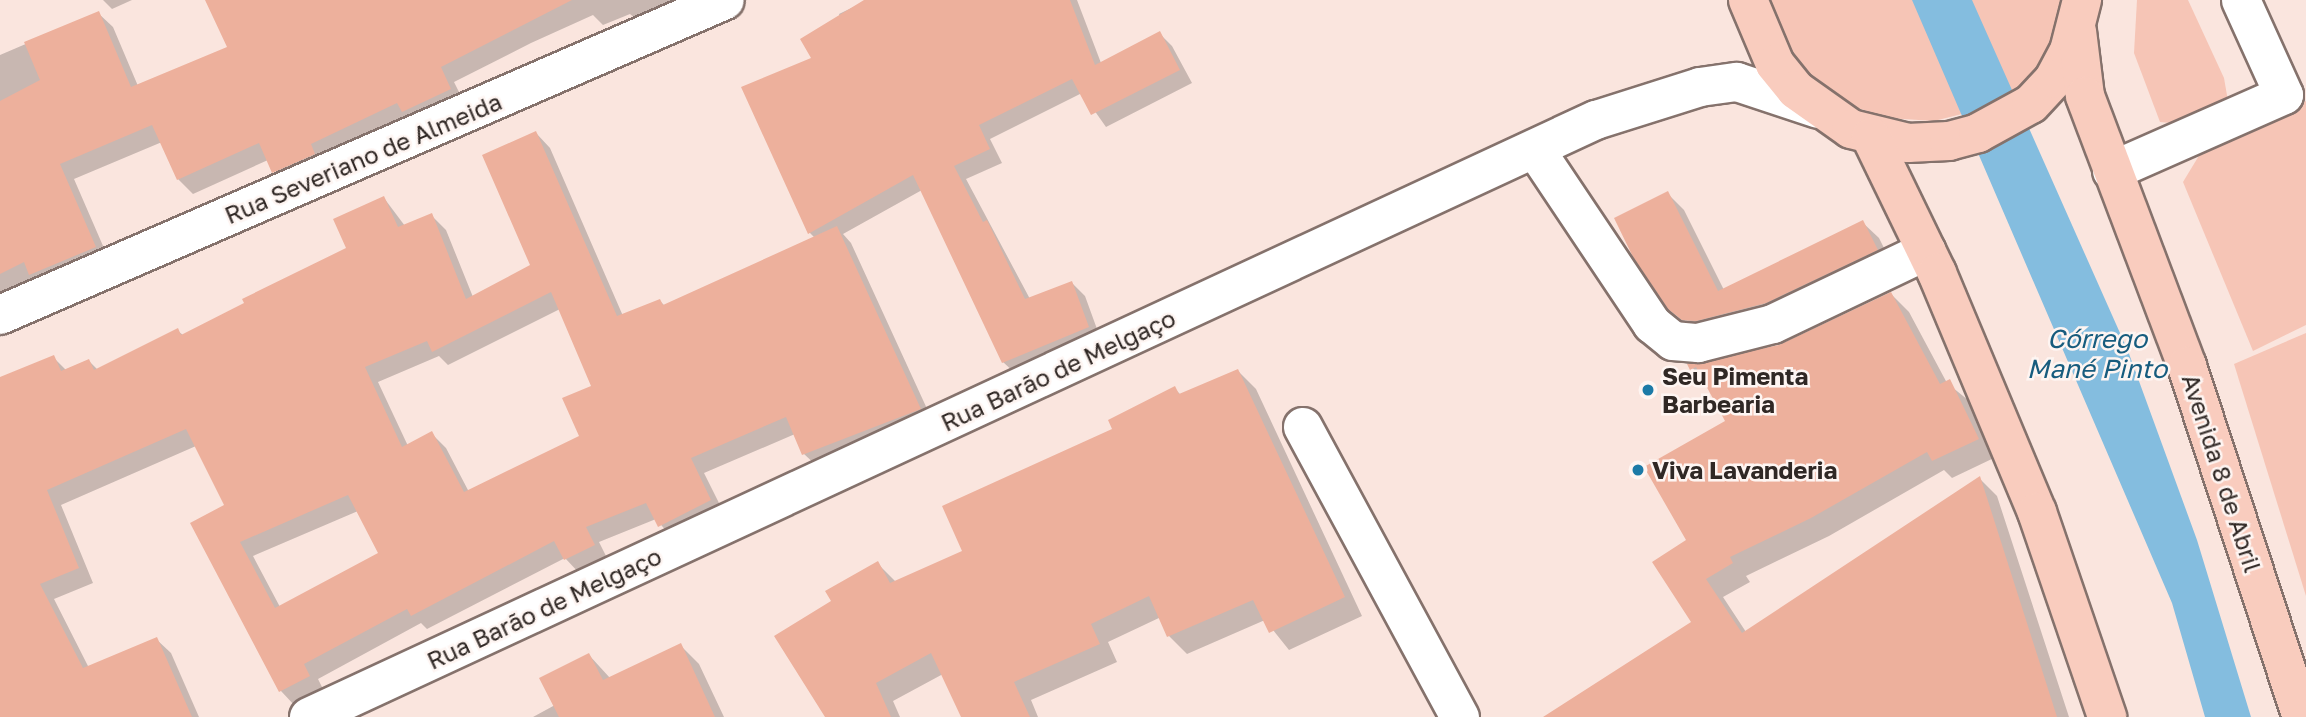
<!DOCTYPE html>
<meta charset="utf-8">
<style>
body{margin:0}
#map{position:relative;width:2306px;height:717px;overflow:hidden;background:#fae5de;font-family:"Golos Text",sans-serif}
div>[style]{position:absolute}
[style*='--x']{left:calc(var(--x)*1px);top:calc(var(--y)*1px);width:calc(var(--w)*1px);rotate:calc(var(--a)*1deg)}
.green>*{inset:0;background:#f6c5b6}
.water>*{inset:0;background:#84bddf}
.shadow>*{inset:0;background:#0003}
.building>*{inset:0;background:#edb09c}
.roads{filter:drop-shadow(2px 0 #85726c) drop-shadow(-2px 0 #85726c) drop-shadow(0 2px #85726c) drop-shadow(0 -2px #85726c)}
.minor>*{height:38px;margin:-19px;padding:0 19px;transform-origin:19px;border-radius:19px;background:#fff}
.major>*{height:38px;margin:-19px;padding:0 19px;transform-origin:19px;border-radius:19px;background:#f9ccbe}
.dots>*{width:19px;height:19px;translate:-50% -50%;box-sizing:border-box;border:4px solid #fef5f2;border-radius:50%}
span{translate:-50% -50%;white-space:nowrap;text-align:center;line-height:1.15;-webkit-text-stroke:5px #fef5f2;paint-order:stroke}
.street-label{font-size:24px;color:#302825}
.poi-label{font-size:24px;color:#302825;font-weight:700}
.left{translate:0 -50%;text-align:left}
.water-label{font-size:26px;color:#175c7e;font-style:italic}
</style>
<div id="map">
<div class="green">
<i style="clip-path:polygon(1764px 0,2073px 0,2048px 57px,2017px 88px,1978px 110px,1934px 121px,1888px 118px,1846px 104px,1813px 82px,1788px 54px)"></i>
<i style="clip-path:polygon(2137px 0,2188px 0,2224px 78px,2228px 101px,2182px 124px,2160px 122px,2134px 53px)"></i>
<i style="clip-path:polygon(2306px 101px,2306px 325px,2253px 351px,2183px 182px,2203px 149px)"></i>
<i style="clip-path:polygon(2306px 333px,2306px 596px,2234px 364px)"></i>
</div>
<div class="water">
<i style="clip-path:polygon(1912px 0,1972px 0,2128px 351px,2197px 540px,2251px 717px,2205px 717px,2172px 603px)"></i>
</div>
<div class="shadow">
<i style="clip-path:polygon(103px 0,132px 0,112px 9px)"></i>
<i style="clip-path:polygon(207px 0,684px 0,637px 20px,630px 14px,603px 25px,593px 15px,531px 43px,454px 82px,465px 104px,288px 187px,268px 160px,193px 194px,178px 179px,162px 142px,74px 179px,110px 262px,0 308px,0 55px,98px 13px,113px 27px,138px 86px,230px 48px)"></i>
<i style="clip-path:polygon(evenodd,868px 0,1077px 0,1101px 63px,1159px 33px,1172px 46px,1192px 83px,1106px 127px,1082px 93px,990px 139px,1002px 163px,966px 179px,1030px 299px,1072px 283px,1085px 296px,1101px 340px,1017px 375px,1003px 362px,922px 190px,843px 234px,851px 243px,934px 424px,819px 468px,804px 454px,795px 434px,704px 473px,725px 515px,674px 540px,656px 519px,599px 542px,608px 560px,580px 574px,565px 558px,427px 629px,421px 623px,318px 679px,324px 691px,295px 706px,281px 691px,227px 506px,196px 446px,61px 505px,93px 583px,54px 599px,89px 668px,156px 639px,171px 653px,199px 717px,0 717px,0 382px,53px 357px,67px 371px,89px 361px,98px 370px,177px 330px,184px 336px,349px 249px,384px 198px,405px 226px,431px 215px,446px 230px,473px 297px,532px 266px,536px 133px,550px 148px,623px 316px,660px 301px,665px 306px,815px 238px,810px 233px,813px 59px,841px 20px,839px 14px,868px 0,560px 309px,593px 387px,581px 437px,469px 492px,446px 448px,432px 434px,408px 446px,378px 382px,439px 356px,448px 365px,560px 309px,868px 0,358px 511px,381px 554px,280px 607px,253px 556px,358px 511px)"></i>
<i style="clip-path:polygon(1668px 194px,1684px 210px,1724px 290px,1862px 222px,1879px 238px,1893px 266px,1782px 319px,1687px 325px,1670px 308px)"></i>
<i style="clip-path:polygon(1891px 294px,1909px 312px,1947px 383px,1968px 400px,1996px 457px,1952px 478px,1944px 470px,1829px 536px,1746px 576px,1750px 582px,1723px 597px,1746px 632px,1980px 479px,1997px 496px,2069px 717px,1546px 717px,1693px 622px,1689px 540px,1727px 421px,1709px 386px,1690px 365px,1779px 347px)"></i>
<i style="clip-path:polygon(1238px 371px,1256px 389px,1362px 616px,1289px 650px,1265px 620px,1187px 654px,1169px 636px,1161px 617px,1108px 642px,1117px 662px,1031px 700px,1038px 717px,963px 717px,943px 674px,893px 701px,900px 717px,827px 717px,833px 601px,878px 564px,896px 582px,964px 552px,1115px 430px,1174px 388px,1181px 395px)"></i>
<i style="clip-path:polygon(681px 646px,699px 664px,724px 717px,533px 717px,555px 705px,589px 655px,610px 678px)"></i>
</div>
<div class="building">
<i style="clip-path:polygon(205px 0,572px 0,441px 67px,451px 89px,402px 112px,397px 103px,311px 144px,315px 154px,272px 173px,259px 143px,177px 180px,152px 125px,60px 164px,96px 247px,29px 275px,24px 262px,0 274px,0 101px,40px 80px,24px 42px,99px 11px,131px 87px,227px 47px)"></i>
<i style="clip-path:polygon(864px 0,1070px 0,1095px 65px,1160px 31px,1180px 70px,1091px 115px,1072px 79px,979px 125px,990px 149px,954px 166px,983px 222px,987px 220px,1025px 299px,1072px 281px,1089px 327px,1002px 363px,913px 175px,808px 234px,741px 87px,811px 58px,800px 39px)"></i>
<i style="clip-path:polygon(evenodd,536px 131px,617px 316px,660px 299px,663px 305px,837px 226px,921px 409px,802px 455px,786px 417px,691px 458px,711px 500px,658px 527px,646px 503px,586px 527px,595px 545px,564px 560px,554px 541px,411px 616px,407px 609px,304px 664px,310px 676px,279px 692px,190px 523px,224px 505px,186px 429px,47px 490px,79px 568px,40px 584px,83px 668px,157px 637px,192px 717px,0 717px,0 377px,54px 355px,61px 371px,89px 359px,94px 370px,178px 328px,181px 335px,244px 303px,242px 299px,346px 248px,333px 219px,384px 196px,398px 227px,432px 213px,466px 299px,530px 265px,482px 155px,536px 131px,551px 292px,591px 386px,562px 398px,579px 436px,464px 492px,432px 431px,402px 447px,365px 367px,427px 341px,432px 352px,551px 292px,536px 131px,348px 495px,378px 553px,275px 608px,240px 542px,348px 495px)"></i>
<i style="clip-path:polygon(1668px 191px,1718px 291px,1863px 220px,1878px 250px,1766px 303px,1696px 321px,1682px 320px,1668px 309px,1633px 257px,1614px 218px)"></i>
<i style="clip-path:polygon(1891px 292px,1940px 384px,1950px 379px,1979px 439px,1932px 461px,1927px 452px,1811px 518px,1730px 557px,1733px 563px,1706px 579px,1742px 633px,1980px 476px,2057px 717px,1543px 717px,1691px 622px,1652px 562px,1686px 540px,1644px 467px,1725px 421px,1696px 367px,1690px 370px,1687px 364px,1779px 345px)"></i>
<i style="clip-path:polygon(1238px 369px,1345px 597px,1269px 633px,1253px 600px,1167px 637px,1149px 596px,1091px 624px,1100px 644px,1014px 682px,1030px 717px,961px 717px,931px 653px,876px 683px,891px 717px,825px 717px,774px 636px,831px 601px,825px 591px,878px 561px,890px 583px,962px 551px,942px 506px,1112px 429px,1108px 420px,1175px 386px,1179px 394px)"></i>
<i style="clip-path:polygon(681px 643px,715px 717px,559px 717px,539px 678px,589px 653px,603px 680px)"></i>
</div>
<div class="roads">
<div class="minor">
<i style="--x:1535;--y:149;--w:211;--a:56.2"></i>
<i style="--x:1652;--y:324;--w:27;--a:39"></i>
<i style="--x:1673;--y:341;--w:25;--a:5"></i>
<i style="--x:1698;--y:343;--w:77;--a:-14.2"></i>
<i style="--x:1773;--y:324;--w:170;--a:-25.5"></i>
<i style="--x:2112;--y:171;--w:188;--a:-23.8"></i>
<i style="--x:2284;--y:95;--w:104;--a:-114.4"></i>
<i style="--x:0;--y:315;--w:790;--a:-23.48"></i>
<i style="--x:1303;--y:427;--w:330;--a:61.6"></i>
<i style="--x:309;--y:717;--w:1419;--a:-24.89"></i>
<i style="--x:1596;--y:120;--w:109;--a:-17.6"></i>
<i style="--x:1700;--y:87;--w:37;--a:-8"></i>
<i style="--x:1737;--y:82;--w:85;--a:18.4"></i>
</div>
<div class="major">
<i style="--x:1748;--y:0;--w:69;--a:67.1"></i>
<i style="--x:1775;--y:64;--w:33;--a:51"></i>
<i style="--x:1796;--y:90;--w:67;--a:35.3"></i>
<i style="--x:1851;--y:129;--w:59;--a:13.8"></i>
<i style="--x:1908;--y:143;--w:41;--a:-2.8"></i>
<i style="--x:1949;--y:141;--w:30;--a:-15"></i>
<i style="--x:1978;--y:133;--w:60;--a:-28.7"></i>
<i style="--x:2031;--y:104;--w:34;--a:-47"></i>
<i style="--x:2054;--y:79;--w:32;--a:-62"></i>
<i style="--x:2069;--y:51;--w:53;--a:-75.7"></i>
<i style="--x:2077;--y:31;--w:65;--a:83"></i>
<i style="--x:2085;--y:96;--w:289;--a:69.3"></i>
<i style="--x:2187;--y:366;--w:369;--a:71.9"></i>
<i style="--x:1871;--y:137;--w:151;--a:64.1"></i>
<i style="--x:1937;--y:273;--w:259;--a:67.3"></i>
<i style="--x:2037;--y:512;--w:217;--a:71.1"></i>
</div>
</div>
<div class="dots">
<i style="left:1648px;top:390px;background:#1c7aa7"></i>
<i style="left:1638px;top:470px;background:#1c7aa7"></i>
</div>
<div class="street-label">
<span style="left:363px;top:158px;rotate:-23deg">Rua Severiano de Almeida</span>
<span style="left:1058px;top:370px;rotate:-25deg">Rua Barão de Melgaço</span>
<span style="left:2222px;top:473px;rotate:72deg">Avenida 8 de Abril</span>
<span style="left:544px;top:608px;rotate:-25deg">Rua Barão de Melgaço</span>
</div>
<div class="poi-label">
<span class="left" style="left:1662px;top:390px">Seu Pimenta<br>Barbearia</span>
<span class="left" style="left:1652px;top:470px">Viva Lavanderia</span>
</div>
<div class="water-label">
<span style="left:2097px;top:354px">Córrego<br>Mané Pinto</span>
</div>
</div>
